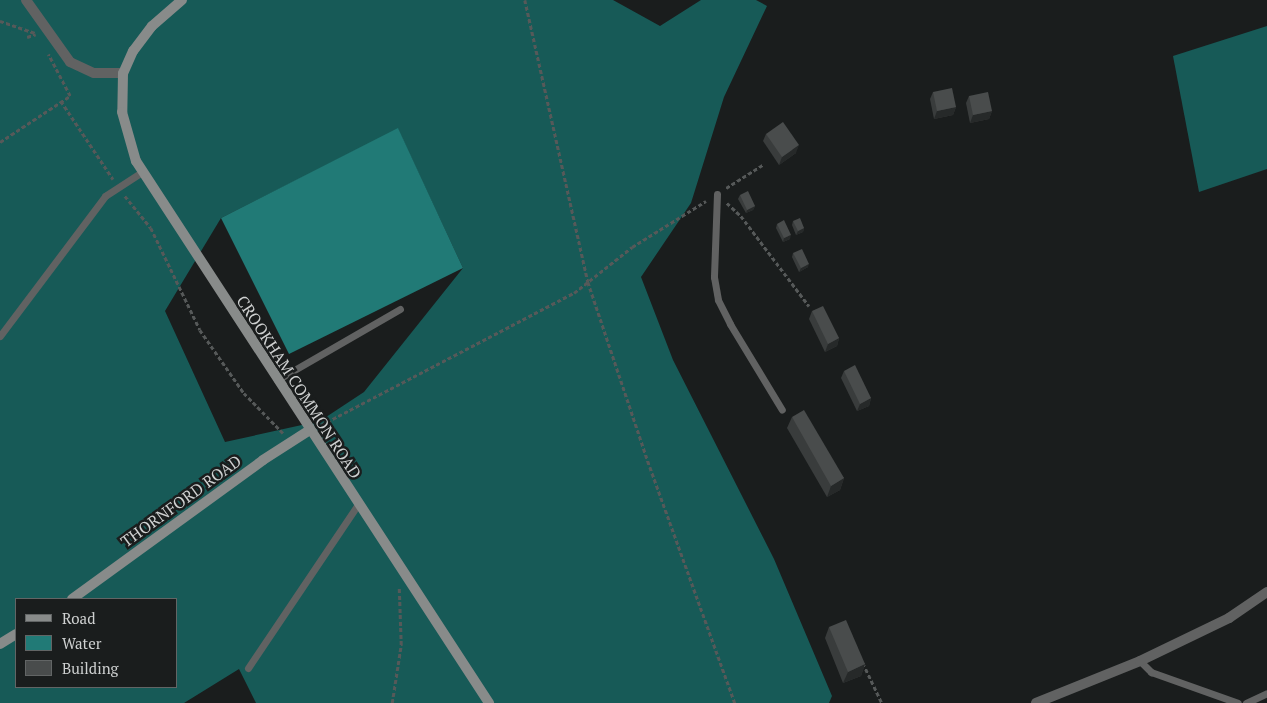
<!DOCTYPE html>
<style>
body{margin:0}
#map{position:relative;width:1267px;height:703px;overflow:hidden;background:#1a1d1d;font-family:"PT Serif",serif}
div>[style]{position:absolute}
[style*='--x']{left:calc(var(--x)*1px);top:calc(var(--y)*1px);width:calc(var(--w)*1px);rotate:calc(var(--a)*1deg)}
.forest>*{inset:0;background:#175a57}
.water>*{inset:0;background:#217a76}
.path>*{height:2.5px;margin-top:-1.25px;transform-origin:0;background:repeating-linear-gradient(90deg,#565959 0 4px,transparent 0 6.5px)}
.lane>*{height:7px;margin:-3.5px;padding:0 3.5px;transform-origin:3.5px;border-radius:3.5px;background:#616262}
.street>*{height:10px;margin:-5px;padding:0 5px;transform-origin:5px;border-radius:5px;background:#616262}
.secondary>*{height:10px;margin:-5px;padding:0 5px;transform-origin:5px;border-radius:5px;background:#888b8a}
.wall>*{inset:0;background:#393c3c}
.shaded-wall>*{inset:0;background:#262929}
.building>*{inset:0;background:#494c4c}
span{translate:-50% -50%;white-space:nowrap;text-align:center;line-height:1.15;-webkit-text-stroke:5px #1a1d1d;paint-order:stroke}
.street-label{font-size:16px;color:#cfd1d1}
.legend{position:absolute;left:15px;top:598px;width:162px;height:90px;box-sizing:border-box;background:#1a1d1d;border:1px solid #626565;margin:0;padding:6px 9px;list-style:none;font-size:15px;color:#cfd1d1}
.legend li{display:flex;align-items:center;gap:10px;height:25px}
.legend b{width:25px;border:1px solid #626565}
</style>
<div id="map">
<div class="forest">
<i style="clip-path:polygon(evenodd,0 0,613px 0,660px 26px,701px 0,756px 0,767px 6px,724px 97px,691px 203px,641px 277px,673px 360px,774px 559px,832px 696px,829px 703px,256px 703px,239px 669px,184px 703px,0 703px,0 0,398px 129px,463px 268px,364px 392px,320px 421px,225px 442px,165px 311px,221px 218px,398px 129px,0 0,16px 599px,176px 599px,176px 687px,16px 687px,16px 599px)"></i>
<i style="clip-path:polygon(1267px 26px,1267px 169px,1199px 192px,1173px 56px)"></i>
</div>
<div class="water">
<i style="clip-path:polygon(398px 128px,463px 268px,289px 354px,221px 218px)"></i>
</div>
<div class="path">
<i style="--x:525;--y:0;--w:289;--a:77.4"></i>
<i style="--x:588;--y:282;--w:195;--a:71.5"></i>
<i style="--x:650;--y:467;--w:251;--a:70.2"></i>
<i style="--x:0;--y:21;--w:37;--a:19"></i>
<i style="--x:27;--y:37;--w:9;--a:-18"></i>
<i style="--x:61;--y:101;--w:94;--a:56.3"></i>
<i style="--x:0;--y:142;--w:84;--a:-33.3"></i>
<i style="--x:70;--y:96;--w:47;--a:-117.6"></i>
<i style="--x:726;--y:188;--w:45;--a:-32.3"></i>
<i style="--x:125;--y:196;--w:41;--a:50.9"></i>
<i style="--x:151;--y:228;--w:113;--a:64.3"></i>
<i style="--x:200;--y:330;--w:77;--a:55.1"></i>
<i style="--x:244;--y:393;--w:56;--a:45.7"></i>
<i style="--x:727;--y:203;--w:19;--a:43"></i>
<i style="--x:741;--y:216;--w:113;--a:52.9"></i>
<i style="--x:321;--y:425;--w:285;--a:-27.6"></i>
<i style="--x:574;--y:293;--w:74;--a:-38.4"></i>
<i style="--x:632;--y:247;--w:87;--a:-31.9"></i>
<i style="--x:863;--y:663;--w:44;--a:64.6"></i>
<i style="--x:392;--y:703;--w:59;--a:-81.2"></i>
<i style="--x:401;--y:645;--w:57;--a:-92"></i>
</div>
<div class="lane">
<i style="--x:717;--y:194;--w:83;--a:92.1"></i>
<i style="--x:714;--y:277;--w:23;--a:80"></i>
<i style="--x:718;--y:300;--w:27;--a:63"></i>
<i style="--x:730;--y:324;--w:100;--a:58.8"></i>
<i style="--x:0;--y:336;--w:175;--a:-53.1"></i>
<i style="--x:105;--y:196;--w:44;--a:-33"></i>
<i style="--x:277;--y:380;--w:142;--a:-30"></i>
<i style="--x:1140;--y:661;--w:16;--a:45"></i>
<i style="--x:1151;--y:672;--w:92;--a:19.6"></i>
<i style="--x:248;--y:668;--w:197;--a:-56.1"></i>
<i style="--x:1246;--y:703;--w:23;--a:-25"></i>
</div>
<div class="street">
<i style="--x:26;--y:0;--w:76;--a:54.6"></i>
<i style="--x:70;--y:62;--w:26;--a:25"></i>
<i style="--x:94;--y:73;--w:29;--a:0"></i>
<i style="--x:1036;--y:703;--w:112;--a:-22"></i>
<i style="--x:1140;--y:661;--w:99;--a:-25.8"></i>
<i style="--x:1229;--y:618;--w:46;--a:-34.4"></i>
</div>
<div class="secondary">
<i style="--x:182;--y:0;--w:40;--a:139"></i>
<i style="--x:152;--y:26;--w:31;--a:127"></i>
<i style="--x:133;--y:51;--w:24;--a:114"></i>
<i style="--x:123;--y:73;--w:39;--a:91"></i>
<i style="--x:122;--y:112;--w:51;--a:74.1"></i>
<i style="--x:136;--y:161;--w:647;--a:56.92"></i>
<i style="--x:72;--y:599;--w:236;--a:-36"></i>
<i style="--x:263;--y:460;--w:56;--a:-32.6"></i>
<i style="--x:0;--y:644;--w:19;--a:-32"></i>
</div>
<div class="wall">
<i style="clip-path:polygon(933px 92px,956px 107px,953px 115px,934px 119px,930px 99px)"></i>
<i style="clip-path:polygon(969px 96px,992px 111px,989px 119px,970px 123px,966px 103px)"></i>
<i style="clip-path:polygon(766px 134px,796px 153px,779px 165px,763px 141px)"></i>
<i style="clip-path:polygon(740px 195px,755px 206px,753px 210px,746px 213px,738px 199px)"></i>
<i style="clip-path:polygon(793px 221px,804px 228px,803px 232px,796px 235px,792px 225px)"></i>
<i style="clip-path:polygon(777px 224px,790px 239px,783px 242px,776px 228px)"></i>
<i style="clip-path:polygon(793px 253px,808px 267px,799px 272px,792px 257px)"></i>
<i style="clip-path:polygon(812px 311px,839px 338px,837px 346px,825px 352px,809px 319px)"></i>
<i style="clip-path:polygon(844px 371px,871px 398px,869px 406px,857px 411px,841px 378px)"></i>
<i style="clip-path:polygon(792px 417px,844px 478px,840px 490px,827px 497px,787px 428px)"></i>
<i style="clip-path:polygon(829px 627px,865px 664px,861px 676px,843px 683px,825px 638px)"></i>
</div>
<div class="shaded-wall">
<i style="clip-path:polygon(956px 107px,953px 115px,934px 119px,937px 111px)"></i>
<i style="clip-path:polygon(992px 111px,989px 119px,970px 123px,973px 115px)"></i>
<i style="clip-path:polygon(799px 145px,796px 153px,779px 165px,782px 157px)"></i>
<i style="clip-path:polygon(755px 206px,753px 210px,746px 213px,747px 210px)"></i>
<i style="clip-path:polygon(804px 228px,803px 232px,796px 235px,798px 231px)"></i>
<i style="clip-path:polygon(791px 235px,790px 239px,783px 242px,784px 238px)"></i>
<i style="clip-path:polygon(809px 264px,808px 267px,799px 272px,801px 268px)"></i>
<i style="clip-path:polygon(839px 338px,837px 346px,825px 352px,828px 344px)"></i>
<i style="clip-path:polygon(871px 398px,869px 406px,857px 411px,860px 404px)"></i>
<i style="clip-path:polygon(844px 478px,840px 490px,827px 497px,831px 486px)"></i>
<i style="clip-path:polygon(865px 664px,861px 676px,843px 683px,848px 672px)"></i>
</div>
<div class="building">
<i style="clip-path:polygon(952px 88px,956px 107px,937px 111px,933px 92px)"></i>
<i style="clip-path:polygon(988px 92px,992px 111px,973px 115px,969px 96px)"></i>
<i style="clip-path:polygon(783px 122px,799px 145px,782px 157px,766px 134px)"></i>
<i style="clip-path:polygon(748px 191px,755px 206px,747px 210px,740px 195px)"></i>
<i style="clip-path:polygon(800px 218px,804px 228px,798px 231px,793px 221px)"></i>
<i style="clip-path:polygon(784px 220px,791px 235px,784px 238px,777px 224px)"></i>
<i style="clip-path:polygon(802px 249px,809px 264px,801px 268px,793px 253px)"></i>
<i style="clip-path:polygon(823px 306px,839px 338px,828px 344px,812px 311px)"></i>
<i style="clip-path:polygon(855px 365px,871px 398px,860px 404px,844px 371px)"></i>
<i style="clip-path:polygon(804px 410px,844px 478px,831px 486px,792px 417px)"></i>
<i style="clip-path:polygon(846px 620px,865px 664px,848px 672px,829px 627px)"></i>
</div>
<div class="street-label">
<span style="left:299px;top:387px;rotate:57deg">CROOKHAM COMMON ROAD</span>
<span style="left:181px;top:501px;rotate:-36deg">THORNFORD ROAD</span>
</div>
<ul class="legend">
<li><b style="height:6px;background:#888b8a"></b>Road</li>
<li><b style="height:14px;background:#217a76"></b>Water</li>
<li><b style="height:14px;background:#494c4c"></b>Building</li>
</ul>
</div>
